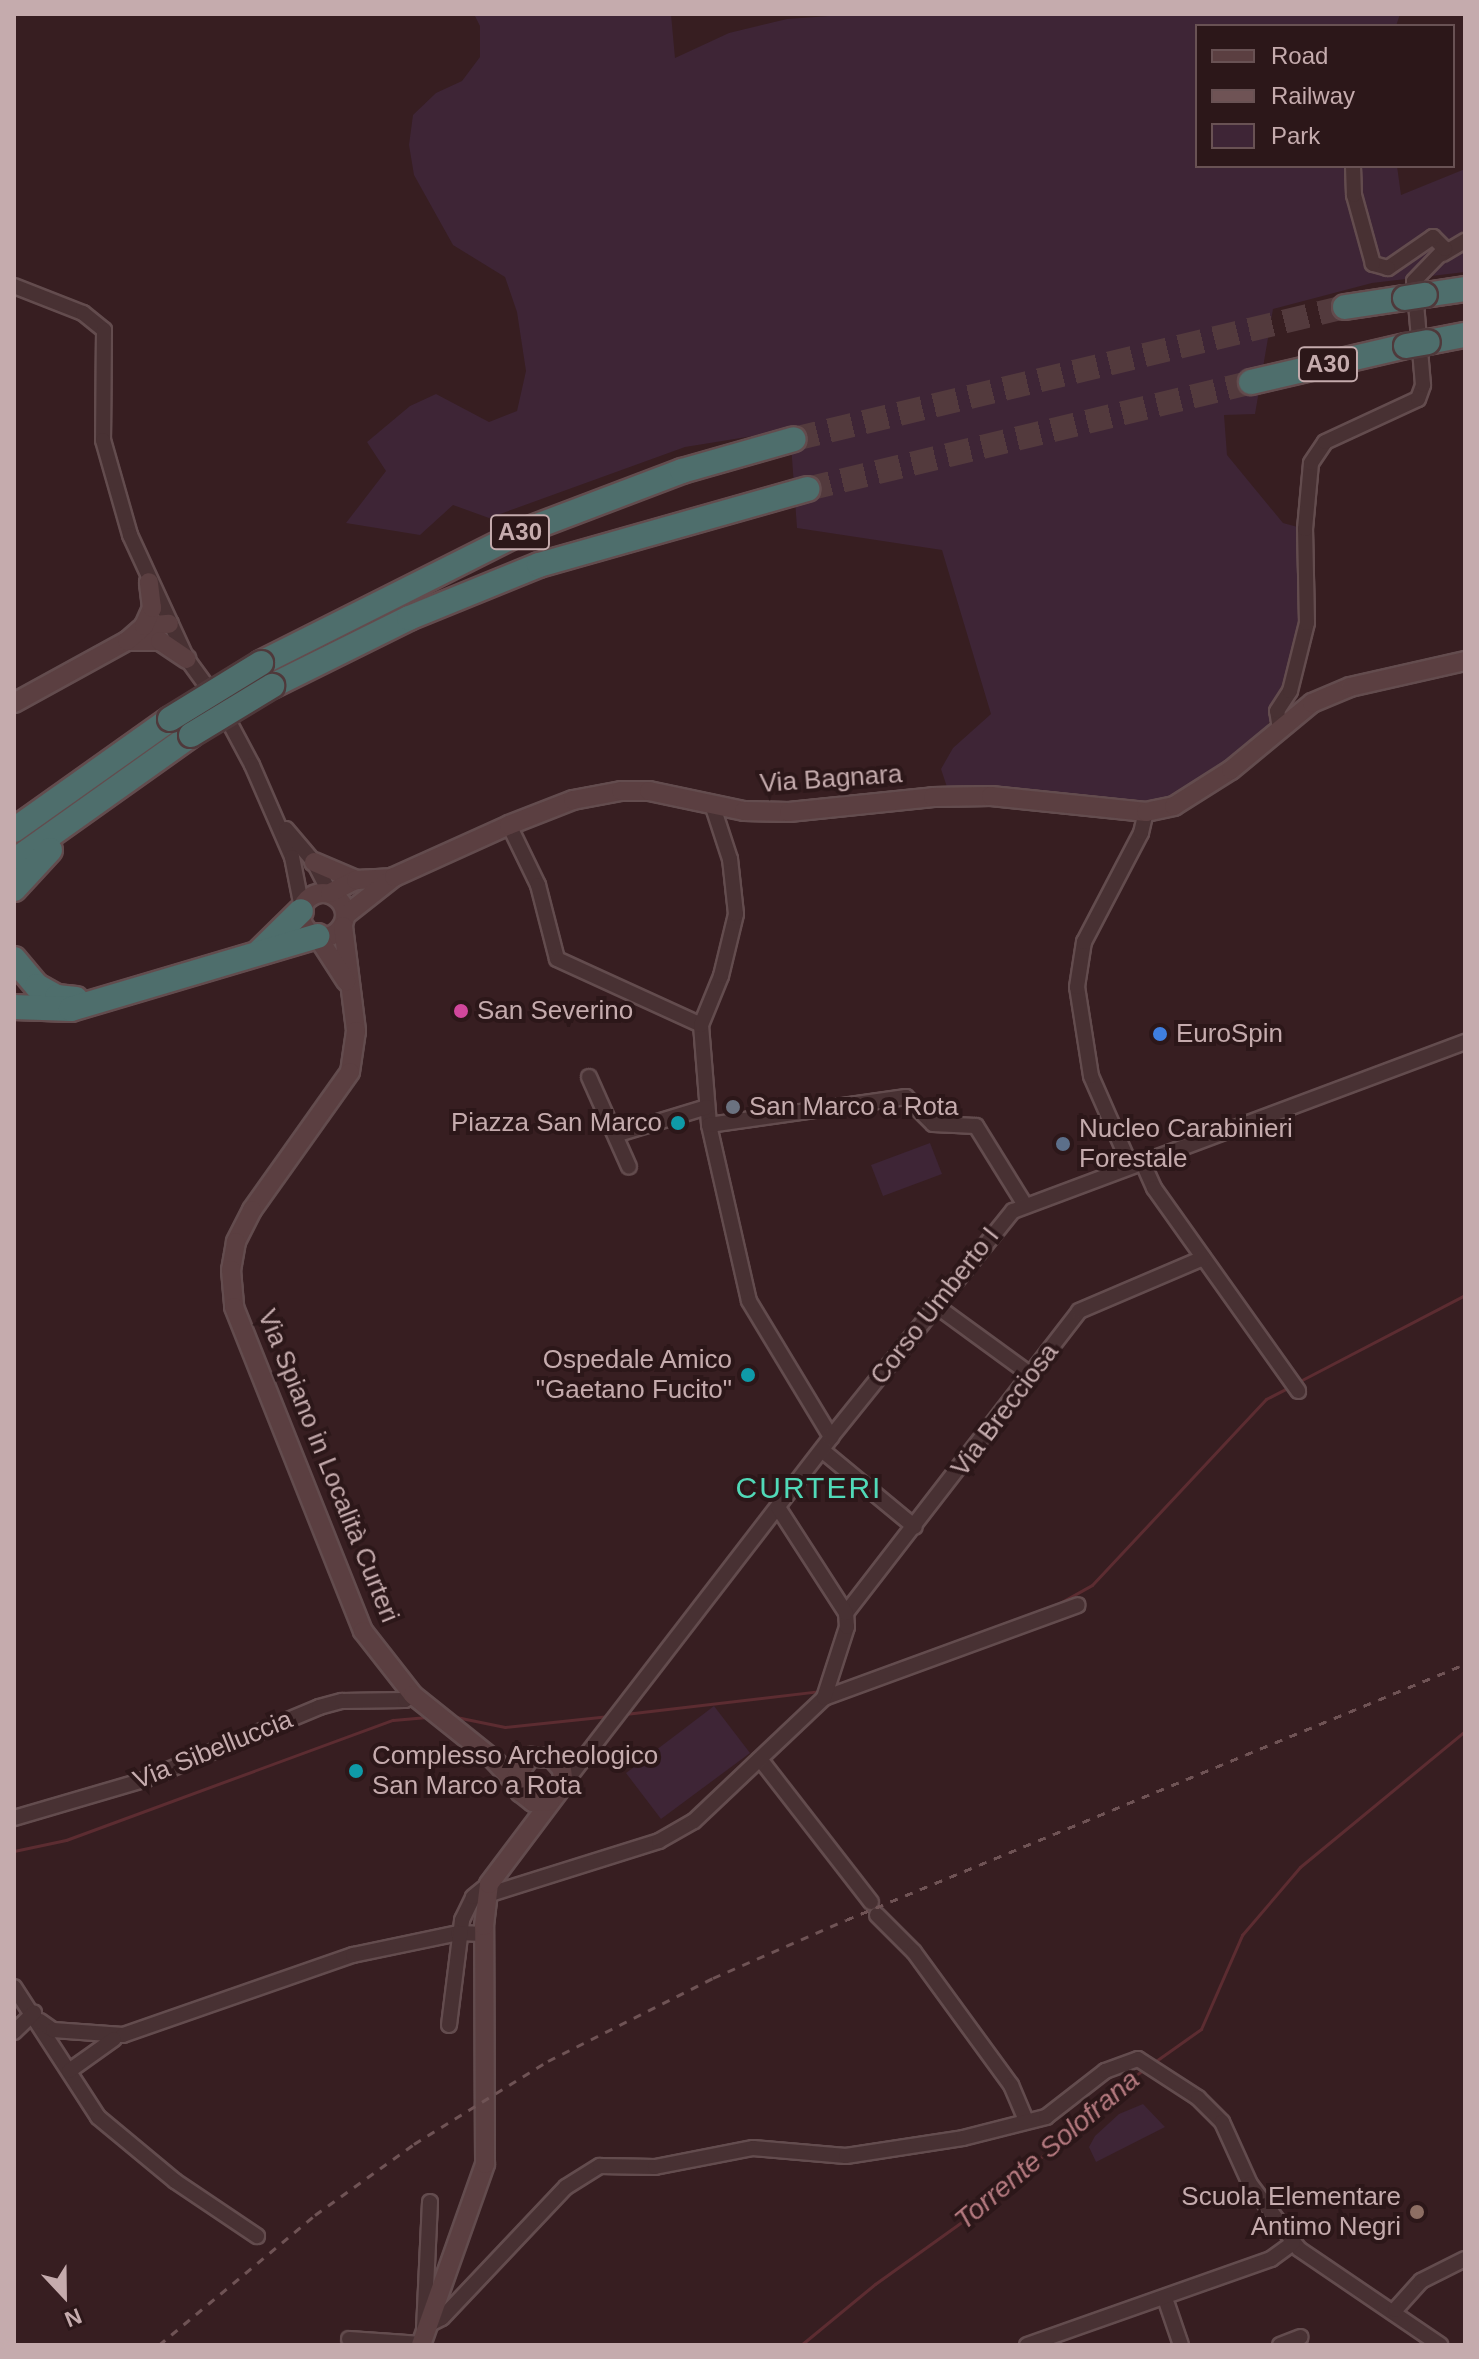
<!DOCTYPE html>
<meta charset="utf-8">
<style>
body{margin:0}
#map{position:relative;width:1479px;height:2359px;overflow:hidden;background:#371e21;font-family:Arial,sans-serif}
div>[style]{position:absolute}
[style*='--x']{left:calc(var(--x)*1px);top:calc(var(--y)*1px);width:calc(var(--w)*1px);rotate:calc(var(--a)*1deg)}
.green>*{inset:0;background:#3e2536}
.stream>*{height:3px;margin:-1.5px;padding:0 1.5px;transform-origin:1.5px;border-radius:1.5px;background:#5c2c31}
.highway-tunnel>*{height:24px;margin-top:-12px;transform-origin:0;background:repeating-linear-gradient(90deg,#533a3d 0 24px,transparent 0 36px)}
.roads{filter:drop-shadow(2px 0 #634c4e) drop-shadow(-2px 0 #634c4e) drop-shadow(0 2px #634c4e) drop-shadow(0 -2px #634c4e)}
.street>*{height:14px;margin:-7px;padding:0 7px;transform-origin:7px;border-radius:7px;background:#483133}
.secondary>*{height:18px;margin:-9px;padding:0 9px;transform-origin:9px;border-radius:9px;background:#5b3f41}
.secondary>.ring{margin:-9px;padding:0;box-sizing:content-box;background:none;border:18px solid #5b3f41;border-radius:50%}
.highway>*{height:24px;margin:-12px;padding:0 12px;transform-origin:12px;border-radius:12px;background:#4e6e6c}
.rail>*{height:3px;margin-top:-1.5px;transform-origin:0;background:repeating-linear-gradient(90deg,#6f5355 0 8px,transparent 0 16px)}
.bridges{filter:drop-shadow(2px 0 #4f393b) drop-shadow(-2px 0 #4f393b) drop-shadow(0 2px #4f393b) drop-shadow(0 -2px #4f393b)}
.highway-bridge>*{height:24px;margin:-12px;padding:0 12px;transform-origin:12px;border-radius:12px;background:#4e6e6c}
.dots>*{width:22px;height:22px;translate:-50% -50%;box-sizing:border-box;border:4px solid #2c1719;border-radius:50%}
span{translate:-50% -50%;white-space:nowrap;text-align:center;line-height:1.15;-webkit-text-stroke:8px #2c1719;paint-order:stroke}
.shield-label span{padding:2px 6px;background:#2c1719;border:2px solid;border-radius:6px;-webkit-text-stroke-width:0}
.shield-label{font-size:24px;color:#c5abad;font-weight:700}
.street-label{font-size:26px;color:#c5abad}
.poi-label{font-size:26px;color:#c5abad}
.left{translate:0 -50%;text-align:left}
.right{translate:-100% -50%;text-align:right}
.water-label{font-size:28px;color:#b4797f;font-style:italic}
.quarter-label{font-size:30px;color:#51dab8;letter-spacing:2px}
.frame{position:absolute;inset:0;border:16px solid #c5abad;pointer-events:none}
.legend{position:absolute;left:1195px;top:24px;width:260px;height:144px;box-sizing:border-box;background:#2c1719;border:2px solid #695254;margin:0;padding:10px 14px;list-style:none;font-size:24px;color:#c5abad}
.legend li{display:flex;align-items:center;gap:16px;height:40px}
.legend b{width:40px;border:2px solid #695254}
.north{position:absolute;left:24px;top:2255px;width:80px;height:80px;-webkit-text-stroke:6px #2c1719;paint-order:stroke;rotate:158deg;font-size:22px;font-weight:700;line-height:32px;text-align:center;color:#c5abad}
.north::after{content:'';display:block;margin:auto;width:28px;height:36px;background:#c5abad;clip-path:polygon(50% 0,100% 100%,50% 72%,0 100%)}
</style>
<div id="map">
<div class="green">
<i style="clip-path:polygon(474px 14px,671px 14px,675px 58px,729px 33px,787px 19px,857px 14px,1400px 14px,1396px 26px,1197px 26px,1197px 166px,1397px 166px,1401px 195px,1465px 169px,1465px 272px,1372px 283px,1273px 309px,1255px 414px,1224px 415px,1227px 455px,1283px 523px,1305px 529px,1307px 623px,1290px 691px,1260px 736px,1224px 766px,1161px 803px,947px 787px,941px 769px,953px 748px,991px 714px,942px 550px,797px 528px,790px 430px,685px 447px,489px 518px,453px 505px,420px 535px,346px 523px,386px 471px,367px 442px,410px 406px,436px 394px,489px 422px,517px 411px,526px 371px,517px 312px,505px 277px,453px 245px,414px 175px,409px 145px,413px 115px,436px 93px,462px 81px,480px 57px,480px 26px)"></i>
<i style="clip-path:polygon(930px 1143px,942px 1174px,883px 1196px,871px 1165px)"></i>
<i style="clip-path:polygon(714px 1706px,750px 1753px,661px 1819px,626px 1773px)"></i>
<i style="clip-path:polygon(1143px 2104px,1165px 2127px,1096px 2162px,1089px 2147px,1095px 2136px,1119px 2114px)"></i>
</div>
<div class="stream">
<i style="--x:1298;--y:1382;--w:188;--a:-27.5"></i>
<i style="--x:1049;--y:1609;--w:49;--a:-29.2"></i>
<i style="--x:1092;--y:1585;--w:255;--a:-46.9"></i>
<i style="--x:1266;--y:1399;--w:25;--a:-27"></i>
<i style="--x:834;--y:1686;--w:65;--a:-19"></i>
<i style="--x:625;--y:1714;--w:196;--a:-6.7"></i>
<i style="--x:451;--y:1716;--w:55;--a:11.5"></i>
<i style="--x:505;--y:1727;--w:105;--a:-6"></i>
<i style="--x:14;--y:1851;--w:53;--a:-11.9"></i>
<i style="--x:66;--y:1840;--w:348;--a:-20.2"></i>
<i style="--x:393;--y:1720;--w:34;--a:-5"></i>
<i style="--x:1153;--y:2063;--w:59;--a:-35.3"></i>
<i style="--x:1201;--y:2029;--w:103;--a:-66.4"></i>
<i style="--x:1242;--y:1935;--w:89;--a:-49.5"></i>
<i style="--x:1300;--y:1867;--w:214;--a:-39.5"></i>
<i style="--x:801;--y:2345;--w:96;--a:-39.5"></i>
<i style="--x:875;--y:2284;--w:125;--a:-35.6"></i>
<i style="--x:977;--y:2211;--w:70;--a:-38.7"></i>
<i style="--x:1032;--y:2167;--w:68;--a:-47.4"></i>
<i style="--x:1078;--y:2117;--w:80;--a:-35.9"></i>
</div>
<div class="highway-tunnel">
<i style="--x:794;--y:439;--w:567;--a:-13.47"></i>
<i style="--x:807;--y:489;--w:457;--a:-13.5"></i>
</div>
<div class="roads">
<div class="street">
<i style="--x:1443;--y:254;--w:26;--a:-31"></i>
<i style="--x:14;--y:286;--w:74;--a:21.4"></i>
<i style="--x:83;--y:313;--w:27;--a:39"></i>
<i style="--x:104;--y:330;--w:110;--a:90.5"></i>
<i style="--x:103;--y:440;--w:99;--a:74.1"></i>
<i style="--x:130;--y:535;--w:136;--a:65.3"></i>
<i style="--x:187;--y:659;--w:54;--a:54"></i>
<i style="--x:219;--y:703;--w:70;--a:62"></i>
<i style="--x:252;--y:765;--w:100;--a:66.5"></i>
<i style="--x:292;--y:857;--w:52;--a:78.9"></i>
<i style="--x:1280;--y:729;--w:18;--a:-99"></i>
<i style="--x:1277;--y:711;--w:24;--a:-57"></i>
<i style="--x:1290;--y:691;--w:70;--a:-76"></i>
<i style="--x:1307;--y:623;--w:94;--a:-91.2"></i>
<i style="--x:1305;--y:529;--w:66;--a:-84.8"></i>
<i style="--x:1311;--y:463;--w:25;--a:-56"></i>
<i style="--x:1325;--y:442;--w:102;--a:-24.8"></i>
<i style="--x:1418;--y:399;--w:15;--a:-70"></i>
<i style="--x:1423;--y:385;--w:104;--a:-94.9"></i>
<i style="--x:1414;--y:281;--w:45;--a:-45.9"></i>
<i style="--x:1445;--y:249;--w:17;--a:-135"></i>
<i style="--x:1433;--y:237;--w:55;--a:145.4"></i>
<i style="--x:1388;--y:268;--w:16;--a:-165"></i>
<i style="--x:1373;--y:264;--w:72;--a:-105.4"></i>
<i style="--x:1354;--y:195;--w:29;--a:-92"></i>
<i style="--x:509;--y:825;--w:67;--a:64.2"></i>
<i style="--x:538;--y:885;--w:76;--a:75.6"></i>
<i style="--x:557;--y:959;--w:158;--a:24.6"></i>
<i style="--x:701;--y:1025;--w:100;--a:85.4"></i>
<i style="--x:709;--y:1125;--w:180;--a:77.2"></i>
<i style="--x:749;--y:1301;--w:159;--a:58.9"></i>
<i style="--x:286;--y:829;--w:43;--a:49.7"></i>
<i style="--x:314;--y:862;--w:35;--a:63"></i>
<i style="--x:701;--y:1025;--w:53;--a:-67.8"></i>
<i style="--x:721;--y:976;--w:64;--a:-76.4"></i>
<i style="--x:736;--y:914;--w:55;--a:-96.2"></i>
<i style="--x:730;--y:859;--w:55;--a:-108.1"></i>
<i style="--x:589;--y:1077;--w:98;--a:66"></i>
<i style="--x:709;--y:1125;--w:199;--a:-8.1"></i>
<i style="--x:906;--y:1097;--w:38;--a:45"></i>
<i style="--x:933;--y:1124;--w:43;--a:2.7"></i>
<i style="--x:976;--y:1126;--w:93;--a:58.2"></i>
<i style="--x:618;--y:1134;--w:93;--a:-16.9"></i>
<i style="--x:1142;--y:1161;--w:30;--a:66"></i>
<i style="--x:1154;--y:1188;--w:249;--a:54.6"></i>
<i style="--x:1130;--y:1165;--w:97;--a:-113.7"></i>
<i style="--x:1091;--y:1076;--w:90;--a:-98.9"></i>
<i style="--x:1077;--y:987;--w:46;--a:-81.2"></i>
<i style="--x:1084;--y:942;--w:123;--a:-62.4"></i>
<i style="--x:1141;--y:833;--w:22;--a:-77"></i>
<i style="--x:935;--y:1305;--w:119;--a:36.1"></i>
<i style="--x:823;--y:1451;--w:119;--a:39.6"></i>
<i style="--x:846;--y:1613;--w:381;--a:-52.3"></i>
<i style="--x:1079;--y:1311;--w:135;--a:-23.1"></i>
<i style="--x:824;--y:1698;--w:270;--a:-20.1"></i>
<i style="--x:760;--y:1759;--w:181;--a:52.2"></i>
<i style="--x:564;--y:1784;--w:438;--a:-52.4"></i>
<i style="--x:831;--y:1437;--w:290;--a:-51.2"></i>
<i style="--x:1013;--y:1211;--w:483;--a:-20.5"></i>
<i style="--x:14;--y:1818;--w:135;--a:-16.3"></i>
<i style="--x:144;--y:1780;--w:190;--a:-22.6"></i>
<i style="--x:319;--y:1707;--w:24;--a:-15"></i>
<i style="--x:342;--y:1701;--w:63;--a:-0.9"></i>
<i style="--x:405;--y:1700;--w:9;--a:-41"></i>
<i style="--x:487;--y:1895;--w:180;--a:-17.4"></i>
<i style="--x:659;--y:1841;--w:40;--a:-29.7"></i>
<i style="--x:694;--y:1821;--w:179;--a:-43.4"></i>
<i style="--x:824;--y:1698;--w:75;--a:-72.1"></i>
<i style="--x:847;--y:1627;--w:14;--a:-94"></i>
<i style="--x:846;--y:1613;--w:124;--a:-122.8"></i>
<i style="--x:877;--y:1915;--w:52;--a:45"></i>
<i style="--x:914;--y:1952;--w:165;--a:53.9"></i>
<i style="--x:1011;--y:2085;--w:36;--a:67"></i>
<i style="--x:14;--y:1987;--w:155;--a:57.1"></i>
<i style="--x:98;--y:2117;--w:100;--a:39.7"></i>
<i style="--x:175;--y:2181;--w:99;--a:33.9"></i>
<i style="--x:40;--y:2021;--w:16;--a:35"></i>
<i style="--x:53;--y:2030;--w:70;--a:4.1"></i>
<i style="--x:123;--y:2035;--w:244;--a:-19.2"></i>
<i style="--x:353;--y:1955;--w:107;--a:-11.8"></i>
<i style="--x:458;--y:1933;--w:26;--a:2"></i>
<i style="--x:449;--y:2025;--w:106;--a:-82.9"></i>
<i style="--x:462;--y:1920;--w:25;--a:-64"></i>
<i style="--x:473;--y:1897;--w:21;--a:-39"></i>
<i style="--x:14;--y:2032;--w:28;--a:-44"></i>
<i style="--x:69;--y:2071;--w:55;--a:-35.4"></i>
<i style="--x:430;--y:2202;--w:125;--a:92.7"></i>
<i style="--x:424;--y:2327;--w:20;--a:-27"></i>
<i style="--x:442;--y:2318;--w:180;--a:-46.6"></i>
<i style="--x:566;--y:2187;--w:40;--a:-32"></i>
<i style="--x:600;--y:2166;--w:55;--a:1"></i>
<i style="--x:655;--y:2167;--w:100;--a:-11"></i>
<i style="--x:753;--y:2148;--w:93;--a:4.9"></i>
<i style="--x:846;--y:2156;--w:118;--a:-8.7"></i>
<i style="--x:963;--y:2138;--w:86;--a:-14.2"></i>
<i style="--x:1046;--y:2117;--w:75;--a:-37.9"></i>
<i style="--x:1105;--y:2071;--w:35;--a:-20"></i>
<i style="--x:1138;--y:2059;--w:72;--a:33"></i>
<i style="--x:1198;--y:2098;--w:34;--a:45"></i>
<i style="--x:1222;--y:2122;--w:68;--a:65.7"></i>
<i style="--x:1250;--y:2184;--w:81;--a:53"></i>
<i style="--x:1299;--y:2249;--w:171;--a:34.2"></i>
<i style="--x:1167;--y:2304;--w:43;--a:71.1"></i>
<i style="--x:1395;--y:2310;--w:39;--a:-48"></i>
<i style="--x:1421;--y:2281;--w:49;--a:-26.6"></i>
<i style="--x:349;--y:2339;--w:73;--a:3.9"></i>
<i style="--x:1027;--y:2345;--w:259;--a:-19.4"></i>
<i style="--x:1271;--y:2259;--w:27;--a:-36"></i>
<i style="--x:1280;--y:2345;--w:22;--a:-21"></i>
</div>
<div class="secondary">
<i style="--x:144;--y:626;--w:25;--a:-5"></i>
<i style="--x:127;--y:641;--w:33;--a:0"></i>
<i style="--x:160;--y:641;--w:32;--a:34"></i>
<i style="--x:14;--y:703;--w:129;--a:-28.8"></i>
<i style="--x:127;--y:641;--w:23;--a:-41"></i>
<i style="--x:144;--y:626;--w:20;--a:-66"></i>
<i style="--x:152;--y:608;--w:26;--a:-97"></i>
<i style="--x:314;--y:862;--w:46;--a:23.2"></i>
<i class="ring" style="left:301px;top:893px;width:26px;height:26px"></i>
<i style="--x:330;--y:893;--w:29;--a:-27"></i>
<i style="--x:356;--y:880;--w:35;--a:-3"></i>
<i style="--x:346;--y:915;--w:61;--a:-38.4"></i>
<i style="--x:394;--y:877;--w:126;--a:-24.3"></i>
<i style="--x:509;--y:825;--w:69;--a:-21.3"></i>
<i style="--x:573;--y:800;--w:49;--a:-10.6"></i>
<i style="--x:621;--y:791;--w:28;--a:0"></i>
<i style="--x:649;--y:791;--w:97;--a:11.9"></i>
<i style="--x:744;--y:811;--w:45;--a:1.3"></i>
<i style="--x:789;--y:812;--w:145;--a:-5.9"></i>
<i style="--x:933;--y:797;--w:58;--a:-1"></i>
<i style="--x:991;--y:796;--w:156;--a:5.9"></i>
<i style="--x:1146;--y:812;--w:29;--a:-12"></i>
<i style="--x:1174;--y:806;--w:67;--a:-32.3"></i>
<i style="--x:1231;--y:770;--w:105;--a:-39.6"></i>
<i style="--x:1312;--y:703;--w:41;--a:-22.8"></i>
<i style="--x:1350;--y:687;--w:118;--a:-12.7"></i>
<i style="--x:343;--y:926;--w:106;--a:82.9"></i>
<i style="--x:356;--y:1031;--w:41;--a:98.3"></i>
<i style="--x:350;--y:1072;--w:169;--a:125.4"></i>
<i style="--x:252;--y:1210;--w:36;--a:117"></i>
<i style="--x:236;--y:1242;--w:28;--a:100"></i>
<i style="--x:231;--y:1270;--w:37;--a:85"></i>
<i style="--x:234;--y:1307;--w:349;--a:68.3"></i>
<i style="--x:363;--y:1631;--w:81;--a:52"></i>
<i style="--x:413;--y:1695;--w:102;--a:38.7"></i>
<i style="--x:493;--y:1759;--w:35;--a:47"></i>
<i style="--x:317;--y:936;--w:54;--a:57.2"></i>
<i style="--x:421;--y:2345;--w:192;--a:-70.5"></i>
<i style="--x:485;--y:2164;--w:238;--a:-90.2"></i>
<i style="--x:484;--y:1926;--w:42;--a:-83.2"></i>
<i style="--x:489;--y:1884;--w:125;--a:-53.1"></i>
<i style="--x:564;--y:1784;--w:15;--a:-98"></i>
<i style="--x:562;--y:1769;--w:15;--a:-132"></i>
<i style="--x:552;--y:1758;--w:22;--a:-177"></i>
<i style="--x:530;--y:1757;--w:24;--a:125"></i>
<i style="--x:516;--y:1777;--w:16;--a:75"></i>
<i style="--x:520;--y:1792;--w:16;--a:38"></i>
<i style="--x:533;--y:1802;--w:17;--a:-3"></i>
</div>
<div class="highway">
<i style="--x:1425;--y:295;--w:40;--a:-8.5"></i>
<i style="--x:1345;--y:307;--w:61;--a:-8.5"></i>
<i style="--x:1428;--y:342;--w:38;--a:-11"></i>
<i style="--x:1251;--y:382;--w:159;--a:-13.1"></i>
<i style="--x:261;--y:663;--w:294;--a:-26.7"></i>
<i style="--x:524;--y:531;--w:169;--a:-20.8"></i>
<i style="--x:682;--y:471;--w:116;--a:-15.9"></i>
<i style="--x:272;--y:686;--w:153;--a:-26.4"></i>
<i style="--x:409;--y:618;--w:140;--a:-22.2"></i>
<i style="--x:539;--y:565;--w:279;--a:-15.8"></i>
<i style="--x:14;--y:830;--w:191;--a:-35.4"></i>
<i style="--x:14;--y:861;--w:217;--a:-35.4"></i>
<i style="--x:14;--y:889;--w:53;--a:-47.3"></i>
<i style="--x:260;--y:951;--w:57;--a:-44.3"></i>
<i style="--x:14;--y:959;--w:35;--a:50"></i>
<i style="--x:37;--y:986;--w:23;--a:29"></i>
<i style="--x:57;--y:997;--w:19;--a:6"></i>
<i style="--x:14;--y:1007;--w:57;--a:2"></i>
<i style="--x:71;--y:1009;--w:257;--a:-16.5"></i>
</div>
</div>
<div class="rail">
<i style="--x:159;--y:2345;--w:203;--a:-39.8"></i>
<i style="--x:315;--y:2215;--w:122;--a:-35.6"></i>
<i style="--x:414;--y:2144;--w:158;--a:-31.8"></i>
<i style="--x:548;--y:2061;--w:185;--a:-26.7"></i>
<i style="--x:713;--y:1978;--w:145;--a:-23.6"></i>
<i style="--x:846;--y:1920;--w:670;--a:-22.47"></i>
</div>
<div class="bridges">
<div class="highway-bridge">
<i style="--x:1405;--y:298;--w:20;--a:-9"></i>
<i style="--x:1406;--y:346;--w:22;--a:-10"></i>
<i style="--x:170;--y:719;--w:107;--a:-31.6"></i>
<i style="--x:191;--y:735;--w:95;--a:-31.2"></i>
</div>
</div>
<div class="dots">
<i style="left:461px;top:1011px;background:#d1479c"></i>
<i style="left:1160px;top:1034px;background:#3f7fe0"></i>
<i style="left:733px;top:1107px;background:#6b7280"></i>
<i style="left:678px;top:1123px;background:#0f9aa8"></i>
<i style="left:1063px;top:1144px;background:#5c6f8a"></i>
<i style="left:748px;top:1375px;background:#0f9aa8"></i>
<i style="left:356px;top:1771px;background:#0f9aa8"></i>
<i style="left:1417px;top:2212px;background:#8d6e63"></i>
</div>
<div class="shield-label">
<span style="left:1328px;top:364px">A30</span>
<span style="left:520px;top:532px">A30</span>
</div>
<div class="street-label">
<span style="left:831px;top:779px;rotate:-4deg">Via Bagnara</span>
<span style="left:935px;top:1306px;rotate:-52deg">Corso Umberto I</span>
<span style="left:1005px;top:1410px;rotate:-53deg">Via Brecciosa</span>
<span style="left:328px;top:1466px;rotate:68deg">Via Spiano in Località Curteri</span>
<span style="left:213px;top:1750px;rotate:-22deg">Via Sibelluccia</span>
</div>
<div class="poi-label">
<span class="left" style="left:477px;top:1011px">San Severino</span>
<span class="left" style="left:1176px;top:1034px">EuroSpin</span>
<span class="left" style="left:749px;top:1107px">San Marco a Rota</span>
<span class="right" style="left:662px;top:1123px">Piazza San Marco</span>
<span class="left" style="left:1079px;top:1144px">Nucleo Carabinieri<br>Forestale</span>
<span class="right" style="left:732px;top:1375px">Ospedale Amico<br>"Gaetano Fucito"</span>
<span class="left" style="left:372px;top:1771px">Complesso Archeologico<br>San Marco a Rota</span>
<span class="right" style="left:1401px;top:2212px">Scuola Elementare<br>Antimo Negri</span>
</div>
<div class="water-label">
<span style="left:1047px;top:2150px;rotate:-40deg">Torrente Solofrana</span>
</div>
<div class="quarter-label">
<span style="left:809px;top:1488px">CURTERI</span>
</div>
<div class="frame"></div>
<ul class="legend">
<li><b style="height:10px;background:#5b3f41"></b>Road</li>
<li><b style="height:10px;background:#6f5355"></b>Railway</li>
<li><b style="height:22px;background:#3e2536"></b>Park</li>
</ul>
<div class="north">N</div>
</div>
